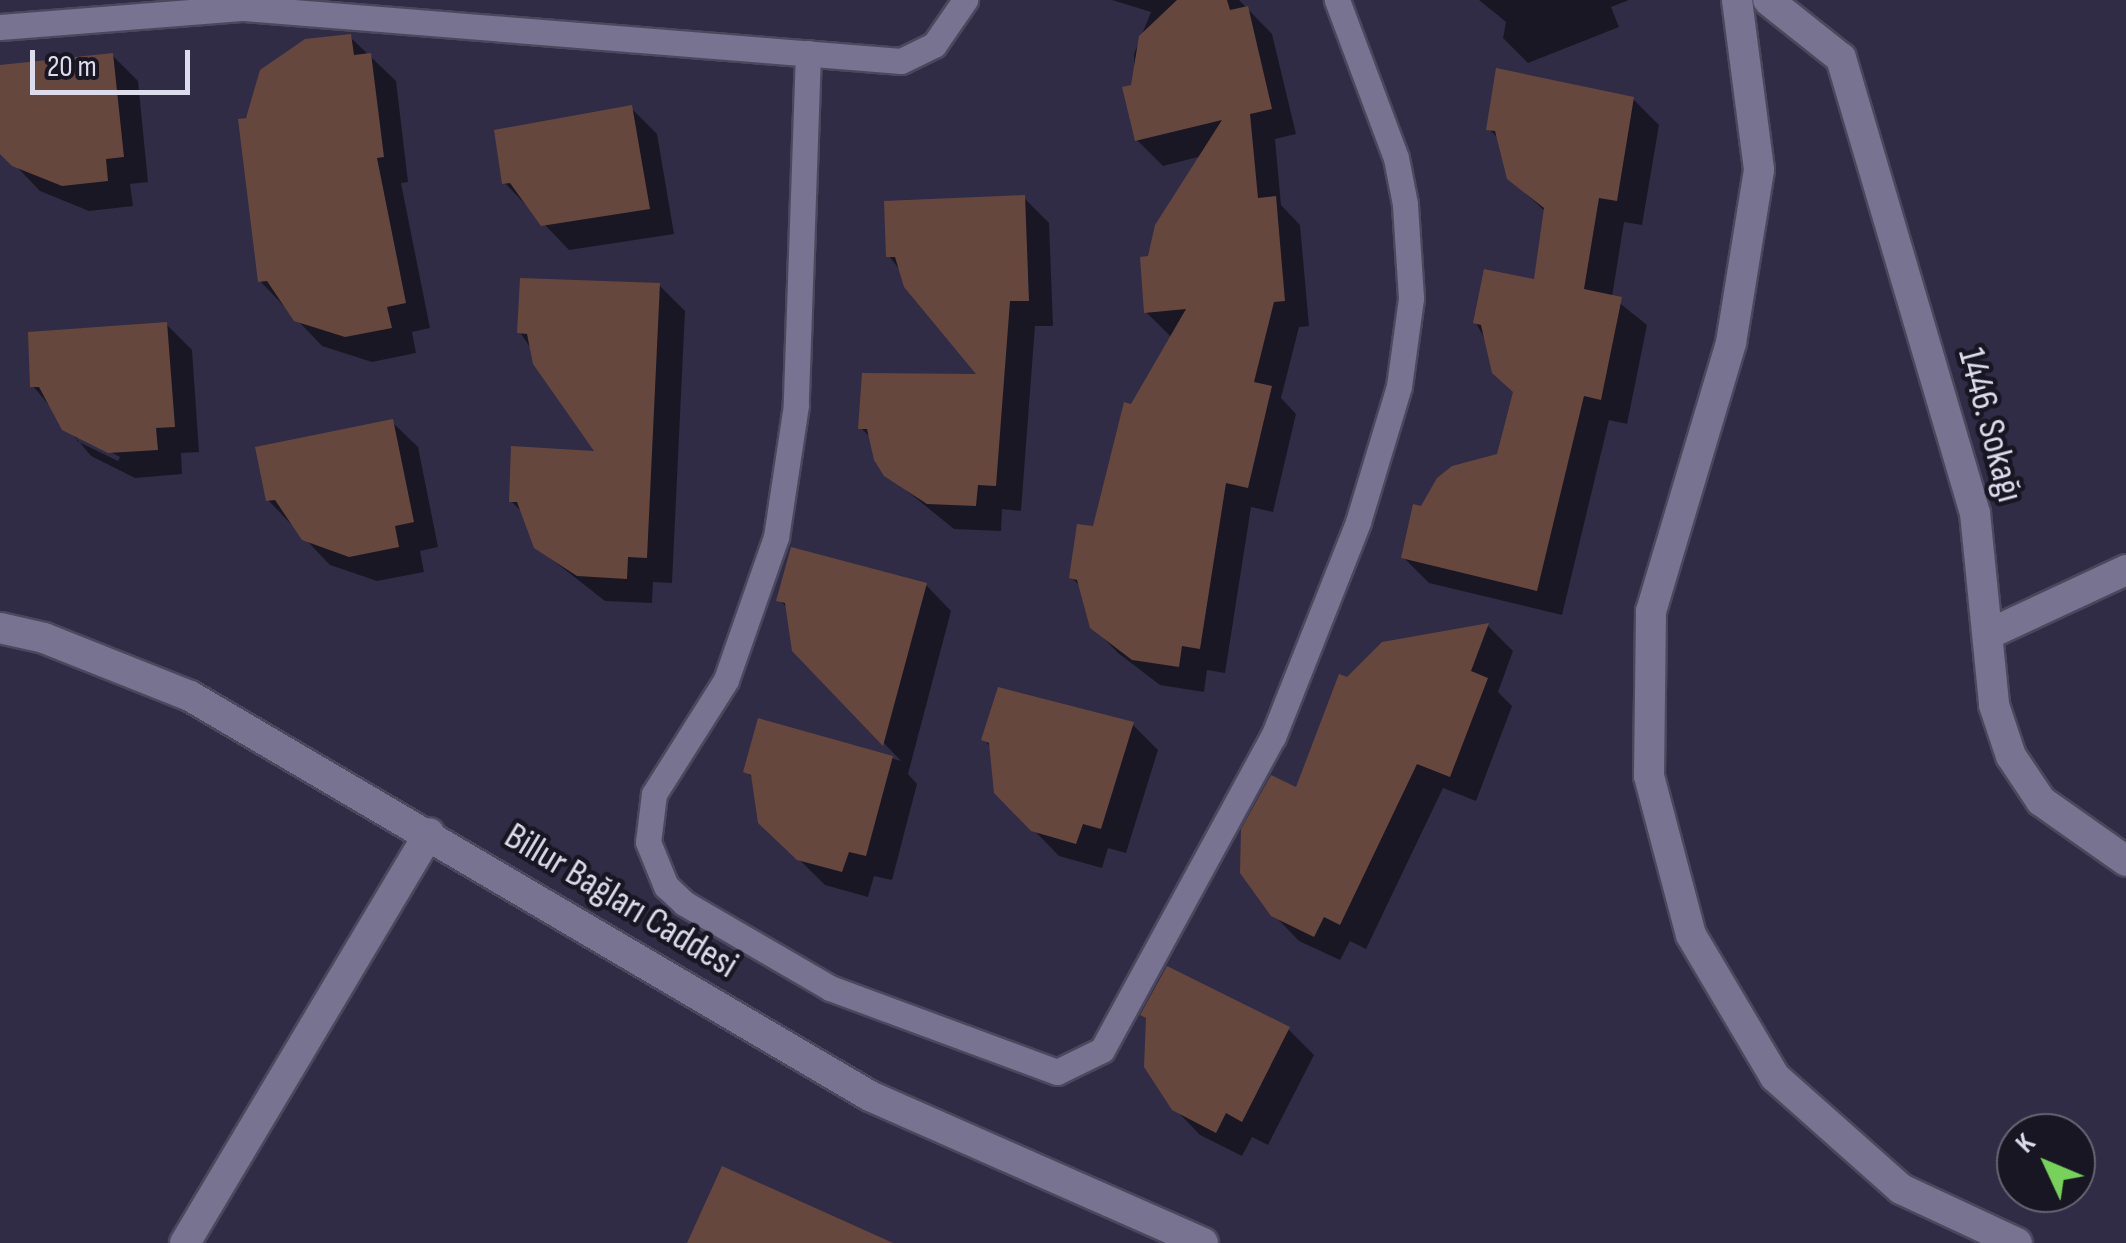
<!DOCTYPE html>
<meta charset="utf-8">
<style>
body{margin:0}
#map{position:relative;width:2126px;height:1243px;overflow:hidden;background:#302c45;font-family:"Sofia Sans Condensed",sans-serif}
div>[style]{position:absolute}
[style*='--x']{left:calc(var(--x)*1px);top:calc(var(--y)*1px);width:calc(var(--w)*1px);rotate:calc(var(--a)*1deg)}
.shadow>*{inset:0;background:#0007}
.building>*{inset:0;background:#66473e}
.roads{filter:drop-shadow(2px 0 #4b485d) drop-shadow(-2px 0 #4b485d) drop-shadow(0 2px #4b485d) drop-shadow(0 -2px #4b485d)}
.lane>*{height:25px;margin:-12.5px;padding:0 12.5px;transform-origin:12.5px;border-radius:12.5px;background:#777391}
.street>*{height:30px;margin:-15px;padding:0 15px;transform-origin:15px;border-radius:15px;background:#777391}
.secondary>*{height:30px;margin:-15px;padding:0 15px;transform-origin:15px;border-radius:15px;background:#777391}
span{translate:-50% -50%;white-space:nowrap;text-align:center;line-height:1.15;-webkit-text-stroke:9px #181622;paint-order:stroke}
.street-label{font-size:38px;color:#dddcec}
.north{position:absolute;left:1996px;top:1113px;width:100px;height:100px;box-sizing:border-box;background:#181622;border:2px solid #676573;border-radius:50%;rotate:314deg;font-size:28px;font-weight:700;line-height:40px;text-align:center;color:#dddcec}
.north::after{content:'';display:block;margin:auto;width:35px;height:45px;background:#77d25a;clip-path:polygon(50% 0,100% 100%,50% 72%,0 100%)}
.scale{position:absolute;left:30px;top:50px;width:160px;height:45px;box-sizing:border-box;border:5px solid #dddcec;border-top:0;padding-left:12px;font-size:30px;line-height:35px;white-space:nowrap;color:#dddcec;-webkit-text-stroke:8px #181622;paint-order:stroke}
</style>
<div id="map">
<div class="shadow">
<i style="clip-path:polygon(1112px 0,1239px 0,1272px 34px,1296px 134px,1275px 139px,1281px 205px,1300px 225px,1309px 326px,1299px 327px,1281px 398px,1296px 414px,1273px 512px,1251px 507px,1225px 673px,1207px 670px,1204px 692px,1160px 685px,1118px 653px,1092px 626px,1082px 588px,1071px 577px,1095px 529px,1133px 407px,1172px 338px,1146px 312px,1150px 259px,1202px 156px,1163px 166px,1137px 140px,1134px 54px,1151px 12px)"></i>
<i style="clip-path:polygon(1479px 0,1629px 0,1611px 7px,1619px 27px,1528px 63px,1503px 38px,1506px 22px)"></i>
<i style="clip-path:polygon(350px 37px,396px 81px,408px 182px,401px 183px,430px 328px,412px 332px,416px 353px,372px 362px,322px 346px,260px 281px,241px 121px)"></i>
<i style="clip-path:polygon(112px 55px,138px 81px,148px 182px,130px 184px,133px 206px,89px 211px,40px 191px,14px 164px,0 141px,0 68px)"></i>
<i style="clip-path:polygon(1633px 99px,1659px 125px,1642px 225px,1624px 222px,1612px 297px,1647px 325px,1627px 424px,1609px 420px,1562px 615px,1429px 583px,1403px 557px,1422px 509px,1499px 456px,1515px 393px,1476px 323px,1537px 282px,1546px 212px,1509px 178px,1500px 140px,1489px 129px)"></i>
<i style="clip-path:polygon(631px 108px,657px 134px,674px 234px,569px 250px,505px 183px)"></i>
<i style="clip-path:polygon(1024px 198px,1049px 223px,1053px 326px,1035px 326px,1021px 511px,1002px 509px,1001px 531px,954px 529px,886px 474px,874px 441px,861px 428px,981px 376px,889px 256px)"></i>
<i style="clip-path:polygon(659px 285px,685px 311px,672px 583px,653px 582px,652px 603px,605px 601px,536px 547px,524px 514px,511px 501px,599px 453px,520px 332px)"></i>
<i style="clip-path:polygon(evenodd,166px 324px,192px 350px,199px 452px,181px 453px,182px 474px,135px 478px,91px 456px,33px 386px,166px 324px,77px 435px,120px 457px,118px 461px,77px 441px,77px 435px)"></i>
<i style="clip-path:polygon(392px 422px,418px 447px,438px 547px,420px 551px,424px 572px,377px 581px,330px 565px,268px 500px)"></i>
<i style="clip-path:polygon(926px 585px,951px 611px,908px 774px,917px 784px,892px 880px,874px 876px,868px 897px,825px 885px,761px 822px,754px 780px,746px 771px,760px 721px,901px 761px,795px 650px,789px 609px,779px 600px)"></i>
<i style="clip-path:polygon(1488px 626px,1513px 651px,1498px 692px,1512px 706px,1476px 801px,1443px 788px,1366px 949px,1350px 941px,1340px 960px,1299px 941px,1273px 914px,1297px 791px,1348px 680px,1383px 644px)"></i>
<i style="clip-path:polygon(1132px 724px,1158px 750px,1126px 853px,1108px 848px,1102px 868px,1059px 856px,996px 791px,992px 748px,984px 740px)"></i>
<i style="clip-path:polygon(1149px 1020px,1288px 1029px,1314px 1055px,1268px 1145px,1252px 1137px,1242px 1156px,1200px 1135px,1174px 1108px)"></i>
</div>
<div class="building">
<i style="clip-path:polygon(1177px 0,1227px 0,1230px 10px,1248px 6px,1272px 109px,1250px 114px,1258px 198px,1276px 196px,1285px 301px,1274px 302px,1254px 382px,1272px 386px,1248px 488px,1226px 483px,1200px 649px,1182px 646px,1179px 667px,1132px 660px,1090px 628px,1077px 580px,1069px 578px,1077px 524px,1093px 526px,1124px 402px,1131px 404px,1186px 309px,1144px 313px,1140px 257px,1148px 256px,1155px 225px,1222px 120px,1135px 141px,1122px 87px,1131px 85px,1139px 36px)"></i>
<i style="clip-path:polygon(351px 34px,354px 55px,371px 53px,384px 157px,377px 158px,406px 303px,387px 307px,392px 328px,345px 337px,294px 321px,267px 281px,258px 282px,238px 119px,246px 118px,260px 70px,305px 39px)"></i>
<i style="clip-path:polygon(113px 53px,124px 157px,106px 159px,108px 181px,62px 186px,12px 166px,0 154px,0 65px)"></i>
<i style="clip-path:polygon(1496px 68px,1634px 97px,1617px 201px,1599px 198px,1584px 289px,1622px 297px,1601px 400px,1584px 396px,1537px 591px,1401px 558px,1413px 504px,1421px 506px,1437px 478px,1452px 466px,1497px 454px,1513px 392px,1492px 373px,1481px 325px,1473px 323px,1484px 269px,1534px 279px,1544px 208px,1507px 179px,1495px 131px,1486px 130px)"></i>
<i style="clip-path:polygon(632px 105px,650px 209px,541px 226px,510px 183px,502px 184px,494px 130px)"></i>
<i style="clip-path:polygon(1025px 195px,1029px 301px,1010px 301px,996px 486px,978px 485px,976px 506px,927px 504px,884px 476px,874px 460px,867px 429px,858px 429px,862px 373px,976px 374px,904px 287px,895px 257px,886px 257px,884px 201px)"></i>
<i style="clip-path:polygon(520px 278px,660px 283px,647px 558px,628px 557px,627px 579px,577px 576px,534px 548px,517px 502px,509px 502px,511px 446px,594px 451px,533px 364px,527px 334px,517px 333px)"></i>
<i style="clip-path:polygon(167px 322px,175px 427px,156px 428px,158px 450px,108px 453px,62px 430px,39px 387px,30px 387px,28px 332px)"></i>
<i style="clip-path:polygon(393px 419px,414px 522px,395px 526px,399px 547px,349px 557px,302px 540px,275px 500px,266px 501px,255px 447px)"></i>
<i style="clip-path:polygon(791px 547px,927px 583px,883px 746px,792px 651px,785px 603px,776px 601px)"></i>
<i style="clip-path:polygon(1489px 623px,1471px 671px,1488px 678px,1450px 777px,1417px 764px,1340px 925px,1324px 917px,1314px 937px,1271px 916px,1240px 873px,1241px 829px,1271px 775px,1296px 787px,1339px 674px,1347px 677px,1382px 642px)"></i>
<i style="clip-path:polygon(998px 687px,1134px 722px,1101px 829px,1083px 824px,1076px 844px,1031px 831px,994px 793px,989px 743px,981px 740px)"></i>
<i style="clip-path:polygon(758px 718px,893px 756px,866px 856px,849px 852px,842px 872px,797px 860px,758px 823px,751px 775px,743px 772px)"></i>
<i style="clip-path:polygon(1167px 966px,1290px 1027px,1242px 1122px,1226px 1113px,1216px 1133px,1172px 1110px,1144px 1067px,1146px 1018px,1140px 1015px)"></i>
<i style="clip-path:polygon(722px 1166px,893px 1243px,687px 1243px)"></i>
</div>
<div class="roads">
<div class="lane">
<i style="--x:0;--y:27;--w:245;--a:-4.5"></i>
<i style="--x:244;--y:8;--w:659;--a:4.61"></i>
<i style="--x:901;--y:61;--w:37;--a:-26"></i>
<i style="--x:934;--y:45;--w:55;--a:-55.4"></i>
<i style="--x:808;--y:53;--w:352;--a:92"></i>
<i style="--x:796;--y:405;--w:134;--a:98.6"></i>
<i style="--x:776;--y:537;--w:151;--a:109.3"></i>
<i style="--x:726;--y:680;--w:135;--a:122.3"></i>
<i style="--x:654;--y:794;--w:48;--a:97.1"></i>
<i style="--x:648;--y:842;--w:48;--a:67.8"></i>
<i style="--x:666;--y:886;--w:25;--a:43"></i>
<i style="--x:684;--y:903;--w:169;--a:30.2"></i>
<i style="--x:830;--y:988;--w:242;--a:20.3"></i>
<i style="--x:1057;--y:1072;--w:50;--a:-26.1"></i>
<i style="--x:1102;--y:1050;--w:357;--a:-61.4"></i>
<i style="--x:1273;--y:737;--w:231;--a:-68.4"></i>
<i style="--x:1358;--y:522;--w:142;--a:-73.2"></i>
<i style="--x:1399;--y:386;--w:89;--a:-82.2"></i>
<i style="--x:1411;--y:298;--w:94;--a:-93.7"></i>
<i style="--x:1405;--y:204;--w:47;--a:-101.1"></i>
<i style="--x:1396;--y:158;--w:169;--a:-110.5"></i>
</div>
<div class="street">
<i style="--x:1737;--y:0;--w:171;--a:82.6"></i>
<i style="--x:1759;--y:170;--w:175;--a:99.2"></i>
<i style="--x:1731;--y:343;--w:280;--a:106.6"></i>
<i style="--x:1651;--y:611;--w:165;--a:90.7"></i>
<i style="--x:1649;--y:776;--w:164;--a:75.2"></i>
<i style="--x:1691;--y:935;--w:165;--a:59.4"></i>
<i style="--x:1775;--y:1077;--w:169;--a:41.6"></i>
<i style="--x:1901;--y:1189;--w:128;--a:25"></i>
<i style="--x:1768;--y:0;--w:93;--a:38.5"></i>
<i style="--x:1841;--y:58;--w:474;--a:73.6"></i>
<i style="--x:1975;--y:513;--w:193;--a:84.3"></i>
<i style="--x:1994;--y:705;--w:54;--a:71.6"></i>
<i style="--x:2011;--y:756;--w:54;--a:56.3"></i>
<i style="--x:2041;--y:801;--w:104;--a:35.2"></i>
<i style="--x:1991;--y:633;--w:149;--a:-25"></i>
<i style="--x:185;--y:1243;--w:477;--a:-59.2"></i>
</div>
<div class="secondary">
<i style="--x:0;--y:628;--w:45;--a:12.8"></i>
<i style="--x:44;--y:638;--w:157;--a:21.7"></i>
<i style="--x:190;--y:696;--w:789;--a:30.47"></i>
<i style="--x:870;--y:1096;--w:364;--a:23.8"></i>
</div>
</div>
<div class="street-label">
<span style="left:1990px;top:425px;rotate:75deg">1446. Sokağı</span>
<span style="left:621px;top:901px;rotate:31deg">Billur Bağları Caddesi</span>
</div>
<div class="north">K</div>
<div class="scale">20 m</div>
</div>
